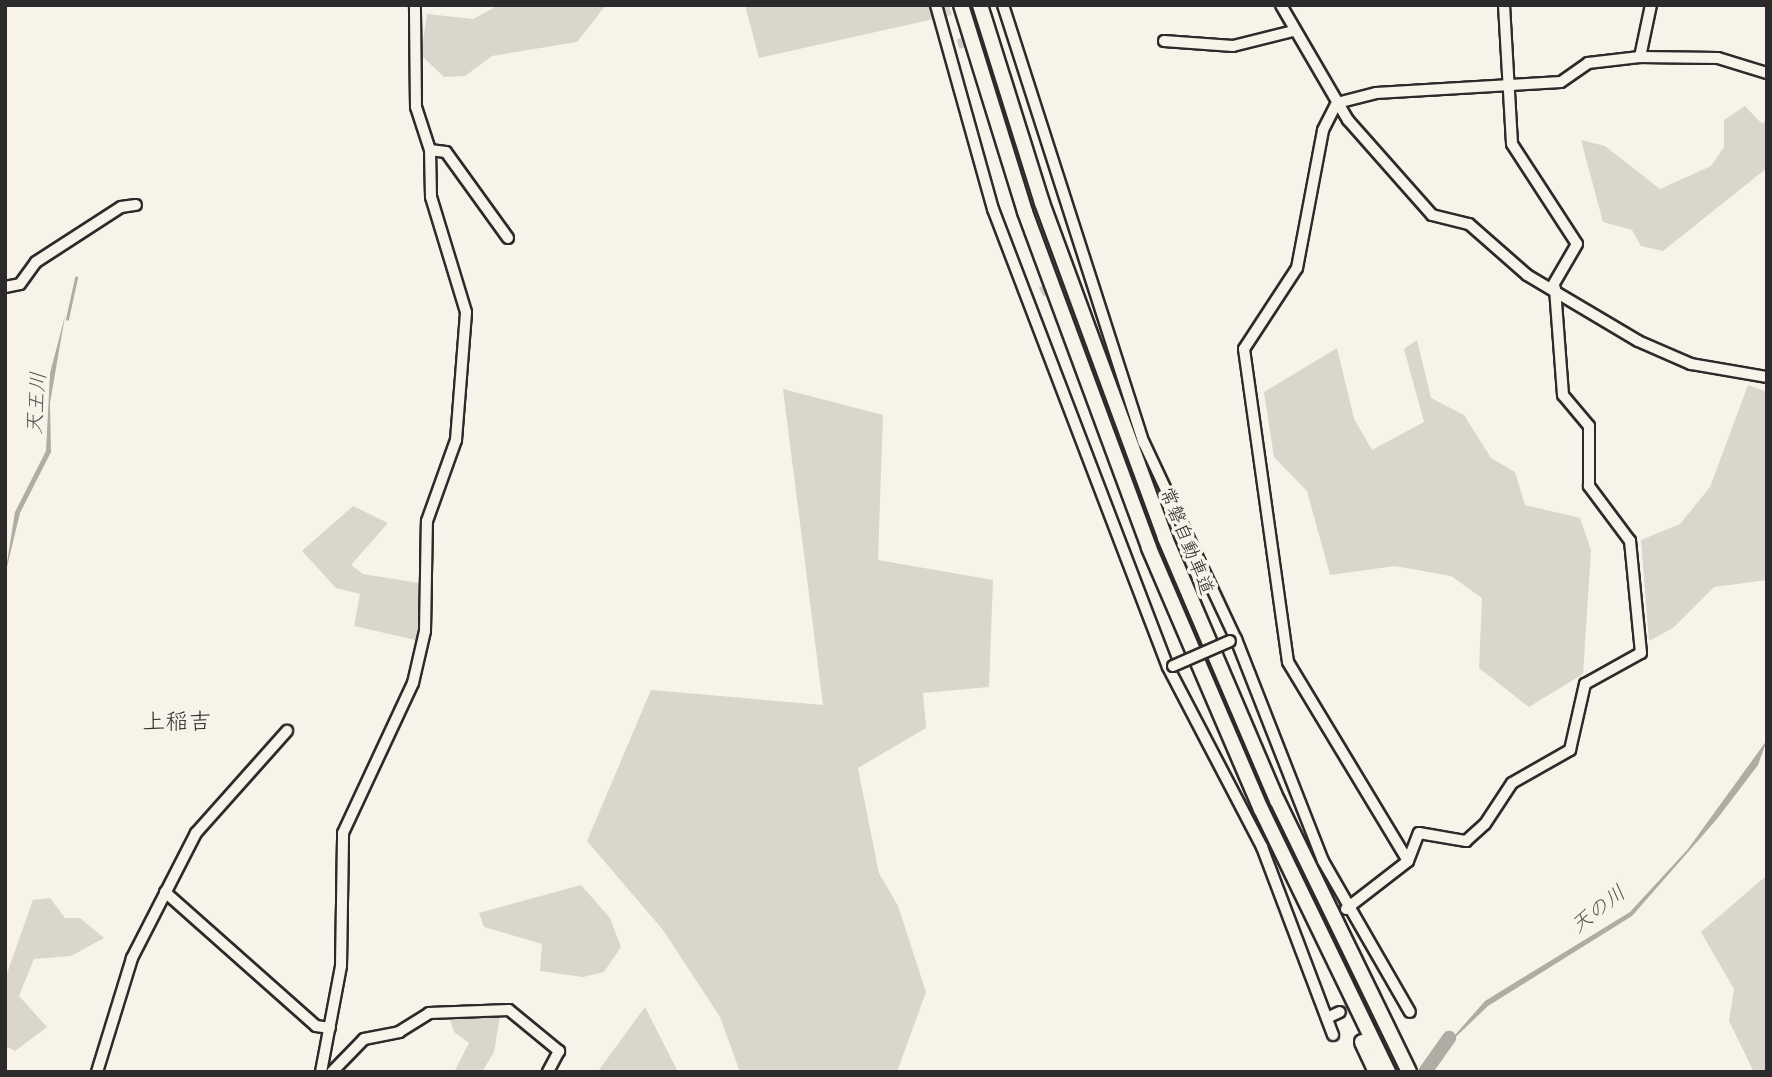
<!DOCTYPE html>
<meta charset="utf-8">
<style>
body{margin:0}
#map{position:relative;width:1772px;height:1077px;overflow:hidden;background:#f7f3e8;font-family:Delius,"Klee One",sans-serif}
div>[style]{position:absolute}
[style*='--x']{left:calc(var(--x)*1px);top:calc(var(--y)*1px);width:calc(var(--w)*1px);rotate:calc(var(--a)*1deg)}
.green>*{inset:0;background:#dad6cc}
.water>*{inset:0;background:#afaca4}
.stream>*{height:2.5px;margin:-1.25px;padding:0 1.25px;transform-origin:1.25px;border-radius:1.25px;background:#afaca4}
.river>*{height:14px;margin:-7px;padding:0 7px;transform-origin:7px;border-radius:7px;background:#afaca4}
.minor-tunnel>*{height:10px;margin-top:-5px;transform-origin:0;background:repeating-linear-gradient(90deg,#cecbc2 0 10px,transparent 0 15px)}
.roads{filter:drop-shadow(2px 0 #2b2b2b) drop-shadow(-2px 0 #2b2b2b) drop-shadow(0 2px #2b2b2b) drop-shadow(0 -2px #2b2b2b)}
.minor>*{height:10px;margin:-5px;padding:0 5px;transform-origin:5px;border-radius:5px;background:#f7f3e8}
.highway>*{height:14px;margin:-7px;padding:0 7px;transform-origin:7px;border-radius:7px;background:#f7f3e8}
.bridges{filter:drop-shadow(2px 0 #2b2b2b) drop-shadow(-2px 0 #2b2b2b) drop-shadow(0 2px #2b2b2b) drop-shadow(0 -2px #2b2b2b)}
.minor-bridge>*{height:10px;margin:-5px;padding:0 5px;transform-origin:5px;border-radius:5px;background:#f7f3e8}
span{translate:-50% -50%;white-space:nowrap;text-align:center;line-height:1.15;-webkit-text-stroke:7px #f7f3e8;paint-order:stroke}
.street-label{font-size:19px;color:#2b2b2b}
.water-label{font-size:21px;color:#53524f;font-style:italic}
.quarter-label{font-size:23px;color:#2b2b2b}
.frame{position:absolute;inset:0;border:7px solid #2b2b2b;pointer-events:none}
</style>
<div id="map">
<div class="green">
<i style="clip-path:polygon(499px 5px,606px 5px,577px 42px,492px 56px,465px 76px,444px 77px,421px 55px,427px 14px,473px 19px)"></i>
<i style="clip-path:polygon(745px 5px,949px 5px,952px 15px,759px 58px)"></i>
<i style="clip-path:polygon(1745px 106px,1762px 124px,1767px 119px,1767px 168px,1663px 251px,1641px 246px,1632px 230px,1603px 222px,1581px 140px,1605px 146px,1660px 189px,1711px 166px,1724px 147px,1724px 120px)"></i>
<i style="clip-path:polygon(1417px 340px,1431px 398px,1464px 415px,1491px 458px,1515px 472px,1525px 505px,1580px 518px,1591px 550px,1583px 674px,1529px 707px,1479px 668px,1482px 598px,1451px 576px,1395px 566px,1330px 575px,1307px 491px,1274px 457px,1264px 392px,1337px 348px,1354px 419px,1372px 450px,1424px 422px,1404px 349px)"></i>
<i style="clip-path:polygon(1748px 385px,1767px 392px,1767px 580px,1714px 587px,1673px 628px,1649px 641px,1641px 540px,1680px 524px,1710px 487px)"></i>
<i style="clip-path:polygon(783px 389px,883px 415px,878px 560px,993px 580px,989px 687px,923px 693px,926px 728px,858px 768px,879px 873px,898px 906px,926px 992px,897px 1072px,740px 1072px,720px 1017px,663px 930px,587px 841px,651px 690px,823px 705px)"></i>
<i style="clip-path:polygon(353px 506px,388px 523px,351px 565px,363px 574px,425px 584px,420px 641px,354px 626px,360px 594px,336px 588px,302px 551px)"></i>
<i style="clip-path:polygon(1767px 875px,1767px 1072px,1754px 1072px,1729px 1021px,1734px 989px,1701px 932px)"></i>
<i style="clip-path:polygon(581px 885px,610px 918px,621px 947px,604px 972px,583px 977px,540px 971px,542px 944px,484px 927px,479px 913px)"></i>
<i style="clip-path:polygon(50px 898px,65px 918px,80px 918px,104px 938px,71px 956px,34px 959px,19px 996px,47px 1027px,15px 1051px,5px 1046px,5px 979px,33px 900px)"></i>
<i style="clip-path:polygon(502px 1004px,494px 1052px,482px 1072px,454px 1072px,469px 1043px,454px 1032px,447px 1010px)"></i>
<i style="clip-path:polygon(645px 1007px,678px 1072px,600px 1072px,599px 1070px)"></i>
</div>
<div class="water">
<i style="clip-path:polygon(65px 316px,50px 403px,51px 452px,20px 513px,5px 575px,15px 512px,46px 451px,50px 373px)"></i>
<i style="clip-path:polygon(1767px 740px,1758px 765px,1717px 819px,1632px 916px,1488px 1006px,1440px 1052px,1485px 1001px,1630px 912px,1688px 849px)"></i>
</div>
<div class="stream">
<i style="--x:67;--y:319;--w:42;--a:-77.6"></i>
</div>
<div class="river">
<i style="--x:1425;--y:1072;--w:42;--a:-54.8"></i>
</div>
<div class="minor-tunnel">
<i style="--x:958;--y:44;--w:43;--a:-14.7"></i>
<i style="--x:1041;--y:292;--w:44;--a:-25.4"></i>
<i style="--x:1340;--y:1012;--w:46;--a:-27.1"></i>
</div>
<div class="roads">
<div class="minor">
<i style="--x:936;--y:5;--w:212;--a:74.4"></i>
<i style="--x:993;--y:209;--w:490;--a:69.1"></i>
<i style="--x:1168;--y:667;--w:203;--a:62.4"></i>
<i style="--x:1262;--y:847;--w:201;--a:69.3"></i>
<i style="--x:1003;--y:5;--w:460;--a:72.2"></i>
<i style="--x:1144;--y:443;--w:217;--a:64.9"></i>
<i style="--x:1236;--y:639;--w:238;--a:68.6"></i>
<i style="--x:1323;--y:861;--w:174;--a:60.1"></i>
<i style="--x:1281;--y:5;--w:133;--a:59.8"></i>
<i style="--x:1348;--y:120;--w:127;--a:48.5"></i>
<i style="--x:1432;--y:215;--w:38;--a:14"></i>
<i style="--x:1469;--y:224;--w:77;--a:41.3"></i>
<i style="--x:1527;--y:275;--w:129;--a:30.7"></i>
<i style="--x:1638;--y:341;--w:58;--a:23.5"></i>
<i style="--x:1691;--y:364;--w:77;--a:9.7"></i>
<i style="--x:1504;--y:5;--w:139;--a:86.7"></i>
<i style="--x:1512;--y:144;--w:119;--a:57"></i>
<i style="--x:1577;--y:244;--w:50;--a:120.2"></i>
<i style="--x:1164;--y:41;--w:69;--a:4.1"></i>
<i style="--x:1233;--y:46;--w:62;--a:-14"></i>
<i style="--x:1640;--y:57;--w:78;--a:0.7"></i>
<i style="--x:1718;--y:58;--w:51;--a:17"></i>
<i style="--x:430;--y:150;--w:16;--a:7"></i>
<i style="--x:446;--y:152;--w:106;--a:54.2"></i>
<i style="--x:5;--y:287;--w:15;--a:-11"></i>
<i style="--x:20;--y:284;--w:27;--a:-54"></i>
<i style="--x:36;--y:262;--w:101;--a:-32.9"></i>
<i style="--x:121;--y:207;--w:15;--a:-8"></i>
<i style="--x:1408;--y:861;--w:232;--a:-121.1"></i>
<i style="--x:1288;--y:662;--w:316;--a:-98"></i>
<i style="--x:1244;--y:349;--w:97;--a:-56.8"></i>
<i style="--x:1297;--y:268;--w:140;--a:-79.3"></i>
<i style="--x:1323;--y:130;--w:30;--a:-63"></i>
<i style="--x:1337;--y:103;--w:40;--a:-14.4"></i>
<i style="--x:1376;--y:93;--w:185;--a:-3.4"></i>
<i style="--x:1561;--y:82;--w:33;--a:-35"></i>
<i style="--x:1588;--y:63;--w:52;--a:-6.6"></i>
<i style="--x:1640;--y:57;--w:53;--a:-78.1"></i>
<i style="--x:165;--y:892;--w:202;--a:41.6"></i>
<i style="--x:316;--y:1026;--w:14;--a:8"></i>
<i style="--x:1346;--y:909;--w:78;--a:-37.7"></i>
<i style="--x:1408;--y:861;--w:30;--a:-69"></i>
<i style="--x:1419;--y:833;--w:48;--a:9.7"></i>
<i style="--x:1466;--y:841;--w:25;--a:-42"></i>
<i style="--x:1485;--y:824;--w:49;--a:-56.6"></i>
<i style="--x:1512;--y:783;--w:67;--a:-29.6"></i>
<i style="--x:1570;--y:750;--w:68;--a:-77.2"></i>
<i style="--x:1585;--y:684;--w:64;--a:-29"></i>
<i style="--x:1641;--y:653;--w:113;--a:-95.6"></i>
<i style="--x:1630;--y:541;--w:69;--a:-126.7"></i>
<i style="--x:1589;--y:486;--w:60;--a:-90"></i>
<i style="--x:1589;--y:426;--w:40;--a:-130"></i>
<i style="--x:1563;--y:395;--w:107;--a:-94.3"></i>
<i style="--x:1327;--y:1018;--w:14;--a:-25"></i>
<i style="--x:97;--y:1072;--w:119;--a:-72.9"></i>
<i style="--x:132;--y:958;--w:140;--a:-62.9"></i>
<i style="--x:196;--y:833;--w:137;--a:-48.3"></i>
<i style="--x:321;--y:1072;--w:108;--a:-79.3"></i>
<i style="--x:341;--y:966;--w:133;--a:-89.1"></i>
<i style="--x:343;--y:833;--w:166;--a:-65"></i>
<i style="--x:413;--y:683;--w:53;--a:-77"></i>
<i style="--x:425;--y:631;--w:110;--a:-89"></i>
<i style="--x:427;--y:521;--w:86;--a:-70.3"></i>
<i style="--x:456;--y:440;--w:128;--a:-85.5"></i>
<i style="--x:466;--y:312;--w:120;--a:-106.9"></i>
<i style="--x:431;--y:197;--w:47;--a:-91.2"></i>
<i style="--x:430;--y:150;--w:45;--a:-108"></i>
<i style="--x:416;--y:107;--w:102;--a:-90.6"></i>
<i style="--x:332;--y:1072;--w:46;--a:-45.9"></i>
<i style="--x:364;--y:1039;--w:36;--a:-11"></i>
<i style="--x:399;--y:1032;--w:36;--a:-32"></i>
<i style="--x:429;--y:1013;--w:80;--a:-2.1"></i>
<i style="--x:509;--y:1010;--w:65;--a:39.4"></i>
<i style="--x:559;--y:1051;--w:24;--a:118"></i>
</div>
<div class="highway">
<i style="--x:961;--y:5;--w:217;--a:72.8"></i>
<i style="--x:1025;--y:212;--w:358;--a:69.7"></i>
<i style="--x:1149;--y:548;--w:284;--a:66.8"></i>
<i style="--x:1261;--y:809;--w:292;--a:64.2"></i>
<i style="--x:980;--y:5;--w:207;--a:72.6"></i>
<i style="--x:1042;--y:203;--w:357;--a:69.8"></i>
<i style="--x:1165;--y:538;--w:285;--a:66.9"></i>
<i style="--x:1277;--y:800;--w:302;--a:64.1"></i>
<i style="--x:1362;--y:1042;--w:33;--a:65"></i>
</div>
</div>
<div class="bridges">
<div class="minor-bridge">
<i style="--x:1173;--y:666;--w:62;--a:-23.7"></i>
</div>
</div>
<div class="street-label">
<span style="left:1187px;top:541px;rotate:68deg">常磐自動車道</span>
</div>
<div class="water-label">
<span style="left:36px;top:403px;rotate:-86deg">天王川</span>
<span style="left:1598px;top:909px;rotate:-38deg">天の川</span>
</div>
<div class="quarter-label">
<span style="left:177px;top:721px">上稲吉</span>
</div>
<div class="frame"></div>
</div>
